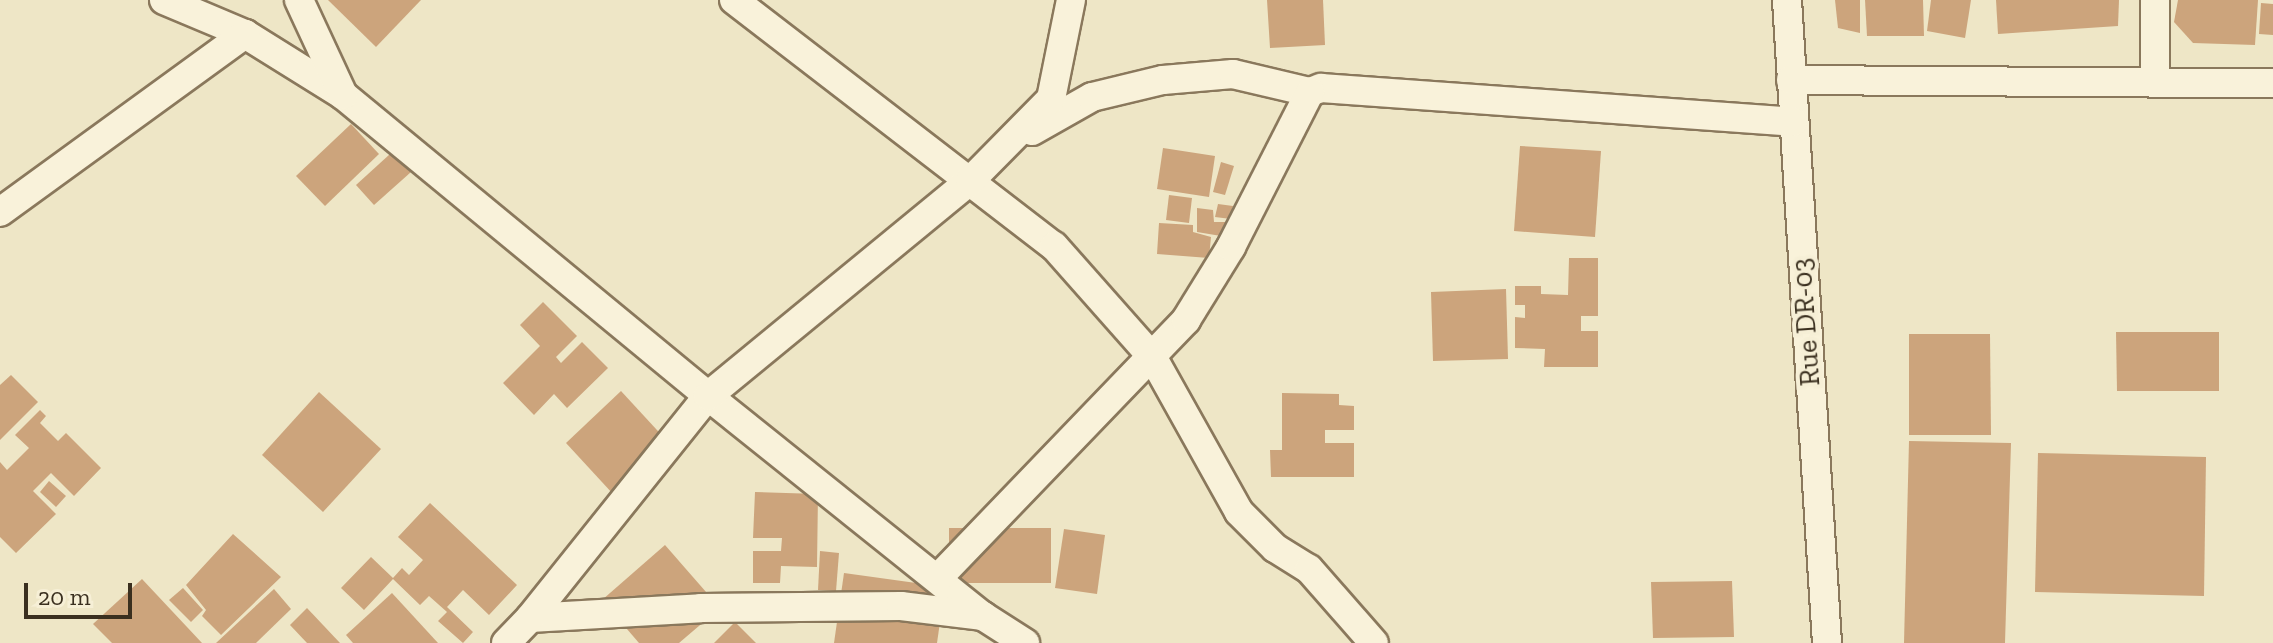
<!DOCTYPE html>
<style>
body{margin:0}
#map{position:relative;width:2273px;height:643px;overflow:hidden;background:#eee6c6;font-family:"Zilla Slab",serif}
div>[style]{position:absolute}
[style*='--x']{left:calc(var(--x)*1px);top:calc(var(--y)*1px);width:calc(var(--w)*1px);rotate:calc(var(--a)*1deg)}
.building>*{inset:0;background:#cca47c}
.roads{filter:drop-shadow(2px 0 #8a785c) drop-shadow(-2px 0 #8a785c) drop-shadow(0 2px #8a785c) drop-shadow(0 -2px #8a785c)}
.minor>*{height:28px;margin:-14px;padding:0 14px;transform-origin:14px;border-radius:14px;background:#f9f2da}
span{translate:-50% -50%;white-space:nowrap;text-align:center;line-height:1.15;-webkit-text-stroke:8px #f6efd6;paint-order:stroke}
.street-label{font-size:28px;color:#3a2f1f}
.scale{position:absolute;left:24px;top:583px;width:108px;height:36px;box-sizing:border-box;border:4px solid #3a2f1f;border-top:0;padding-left:10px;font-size:24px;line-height:28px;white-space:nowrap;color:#3a2f1f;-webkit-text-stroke:6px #f6efd6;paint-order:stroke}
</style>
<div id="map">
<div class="building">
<i style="clip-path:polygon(328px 0,421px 0,376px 47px)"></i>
<i style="clip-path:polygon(1267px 0,1323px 0,1325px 45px,1270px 48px)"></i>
<i style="clip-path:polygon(1835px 0,1860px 0,1860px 33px,1838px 28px)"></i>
<i style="clip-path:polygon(1865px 0,1923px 0,1924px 36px,1867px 36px)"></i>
<i style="clip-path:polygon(1931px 0,1971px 0,1965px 38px,1927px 31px)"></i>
<i style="clip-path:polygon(1996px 0,2119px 0,2118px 26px,1998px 34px)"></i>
<i style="clip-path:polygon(2178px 0,2258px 0,2255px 45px,2193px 43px,2174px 22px)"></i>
<i style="clip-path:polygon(2261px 3px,2273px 4px,2273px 35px,2259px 34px)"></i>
<i style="clip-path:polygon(351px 124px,379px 154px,325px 206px,296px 176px)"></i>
<i style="clip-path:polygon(401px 144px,420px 164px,374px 205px,356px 185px)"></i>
<i style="clip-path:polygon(1520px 146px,1601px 151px,1595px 237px,1514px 231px)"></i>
<i style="clip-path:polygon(1163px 148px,1215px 156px,1209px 197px,1157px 189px)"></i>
<i style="clip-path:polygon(1221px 162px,1234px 166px,1225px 195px,1213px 192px)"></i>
<i style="clip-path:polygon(1169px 195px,1192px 198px,1189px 223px,1166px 220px)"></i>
<i style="clip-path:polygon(1218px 204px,1233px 206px,1231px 219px,1215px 217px)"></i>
<i style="clip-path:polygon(1197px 208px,1213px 210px,1214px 222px,1229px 222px,1227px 237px,1197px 232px)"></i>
<i style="clip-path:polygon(1159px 223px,1193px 225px,1193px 232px,1211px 237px,1209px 258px,1157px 254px)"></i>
<i style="clip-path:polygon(1569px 258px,1598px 258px,1598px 316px,1581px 316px,1581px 331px,1598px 331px,1598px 367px,1544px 367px,1545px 349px,1515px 348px,1515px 317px,1525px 318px,1525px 305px,1515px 305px,1515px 286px,1541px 286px,1541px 294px,1568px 295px)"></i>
<i style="clip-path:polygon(1506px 289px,1508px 359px,1433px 361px,1431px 292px)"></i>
<i style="clip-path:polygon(543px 302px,577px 336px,556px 357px,561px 363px,582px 342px,608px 368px,567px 408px,554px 394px,534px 415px,503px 383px,540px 346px,520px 325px)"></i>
<i style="clip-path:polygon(2116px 332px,2219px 332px,2219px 391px,2117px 391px)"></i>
<i style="clip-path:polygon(1909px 334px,1990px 334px,1991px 435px,1909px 435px)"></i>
<i style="clip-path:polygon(11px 375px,38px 402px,0 440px,0 385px)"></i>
<i style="clip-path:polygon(621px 391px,668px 442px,613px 494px,566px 443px)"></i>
<i style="clip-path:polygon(319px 392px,381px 449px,323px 512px,262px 455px)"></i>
<i style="clip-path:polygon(1282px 393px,1339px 394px,1339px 405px,1354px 406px,1354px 430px,1325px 430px,1325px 443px,1354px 443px,1354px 477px,1271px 477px,1270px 450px,1282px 450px)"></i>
<i style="clip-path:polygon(40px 410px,46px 416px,40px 423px,58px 441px,66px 433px,101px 468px,74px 496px,51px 473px,33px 491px,56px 514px,16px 553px,0 537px,0 462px,7px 470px,29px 448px,15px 435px)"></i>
<i style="clip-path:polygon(1909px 441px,2011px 443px,2005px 643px,1904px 643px)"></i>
<i style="clip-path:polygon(2038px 453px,2206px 457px,2204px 596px,2035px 592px)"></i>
<i style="clip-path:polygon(49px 481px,66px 496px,56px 507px,40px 492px)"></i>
<i style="clip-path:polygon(755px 492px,818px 494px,817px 567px,781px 566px,780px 583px,753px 583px,753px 551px,781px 551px,782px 538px,753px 538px)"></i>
<i style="clip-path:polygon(430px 503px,517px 585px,489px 615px,463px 590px,447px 607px,473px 632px,463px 643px,438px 621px,447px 612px,429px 596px,420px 605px,393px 579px,364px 610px,341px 588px,371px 557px,393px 578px,402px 568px,409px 575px,423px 560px,398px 537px)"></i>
<i style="clip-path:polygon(949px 528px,1051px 528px,1051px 583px,949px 583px)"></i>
<i style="clip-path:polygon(1064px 529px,1105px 535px,1097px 594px,1055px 588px)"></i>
<i style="clip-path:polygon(233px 534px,281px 577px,221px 635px,202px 616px,206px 610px,186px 585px)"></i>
<i style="clip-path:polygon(665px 545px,720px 608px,679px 643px,639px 643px,602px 600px)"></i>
<i style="clip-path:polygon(820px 551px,839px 553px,836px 591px,818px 590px)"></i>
<i style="clip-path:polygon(844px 573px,945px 587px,937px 643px,834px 643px)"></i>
<i style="clip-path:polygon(142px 579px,202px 643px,112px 643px,93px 624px)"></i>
<i style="clip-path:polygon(1732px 581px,1734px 637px,1653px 638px,1651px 582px)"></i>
<i style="clip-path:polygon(183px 588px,203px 610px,191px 622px,169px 600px)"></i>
<i style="clip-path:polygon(274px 589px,291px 609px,256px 643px,216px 643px)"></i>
<i style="clip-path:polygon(392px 593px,438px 643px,353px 643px,346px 635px)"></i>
<i style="clip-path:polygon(307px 608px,340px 643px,307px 643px,290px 625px)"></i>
<i style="clip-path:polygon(735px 622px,756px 643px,714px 643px)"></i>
</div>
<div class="roads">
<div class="minor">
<i style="--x:164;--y:0;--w:88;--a:22.8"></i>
<i style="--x:245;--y:34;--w:115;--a:31.9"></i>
<i style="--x:343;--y:95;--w:473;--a:39.5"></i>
<i style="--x:708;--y:396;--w:352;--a:38.7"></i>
<i style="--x:983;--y:616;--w:50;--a:32.7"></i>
<i style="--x:299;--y:0;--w:105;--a:65.1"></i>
<i style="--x:734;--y:0;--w:404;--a:37.6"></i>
<i style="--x:1054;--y:246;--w:149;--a:48.5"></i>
<i style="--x:1153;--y:358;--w:176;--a:60.8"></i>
<i style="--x:1239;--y:512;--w:51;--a:45"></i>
<i style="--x:1275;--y:548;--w:40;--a:32"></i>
<i style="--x:1309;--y:569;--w:98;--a:48.7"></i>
<i style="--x:1787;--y:0;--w:644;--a:86.44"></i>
<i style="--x:2155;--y:0;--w:82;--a:90"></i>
<i style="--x:1791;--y:80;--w:482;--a:0.4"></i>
<i style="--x:1032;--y:131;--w:69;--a:-29.5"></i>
<i style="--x:1092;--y:97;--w:73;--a:-13.5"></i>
<i style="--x:1163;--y:80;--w:70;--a:-4.9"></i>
<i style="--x:1233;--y:74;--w:79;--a:13.2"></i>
<i style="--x:1310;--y:92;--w:12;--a:-20"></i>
<i style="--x:1321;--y:88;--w:473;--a:4.1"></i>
<i style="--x:0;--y:212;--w:303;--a:-36"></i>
<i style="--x:938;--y:578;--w:358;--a:-46.1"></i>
<i style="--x:1186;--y:320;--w:86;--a:-58.3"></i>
<i style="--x:1231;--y:247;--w:174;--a:-63"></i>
<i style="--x:530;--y:618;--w:171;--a:-3.3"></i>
<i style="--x:701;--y:608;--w:200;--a:-0.6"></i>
<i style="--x:901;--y:606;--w:83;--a:7"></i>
<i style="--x:506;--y:643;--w:35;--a:-46"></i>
<i style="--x:530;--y:618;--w:285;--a:-51.3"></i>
<i style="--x:708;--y:396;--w:339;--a:-39.4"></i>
<i style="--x:970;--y:181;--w:115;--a:-45.4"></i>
<i style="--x:1051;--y:99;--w:101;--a:-78.6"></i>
</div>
</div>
<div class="street-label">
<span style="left:1806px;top:322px;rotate:-94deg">Rue DR-03</span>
</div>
<div class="scale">20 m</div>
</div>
